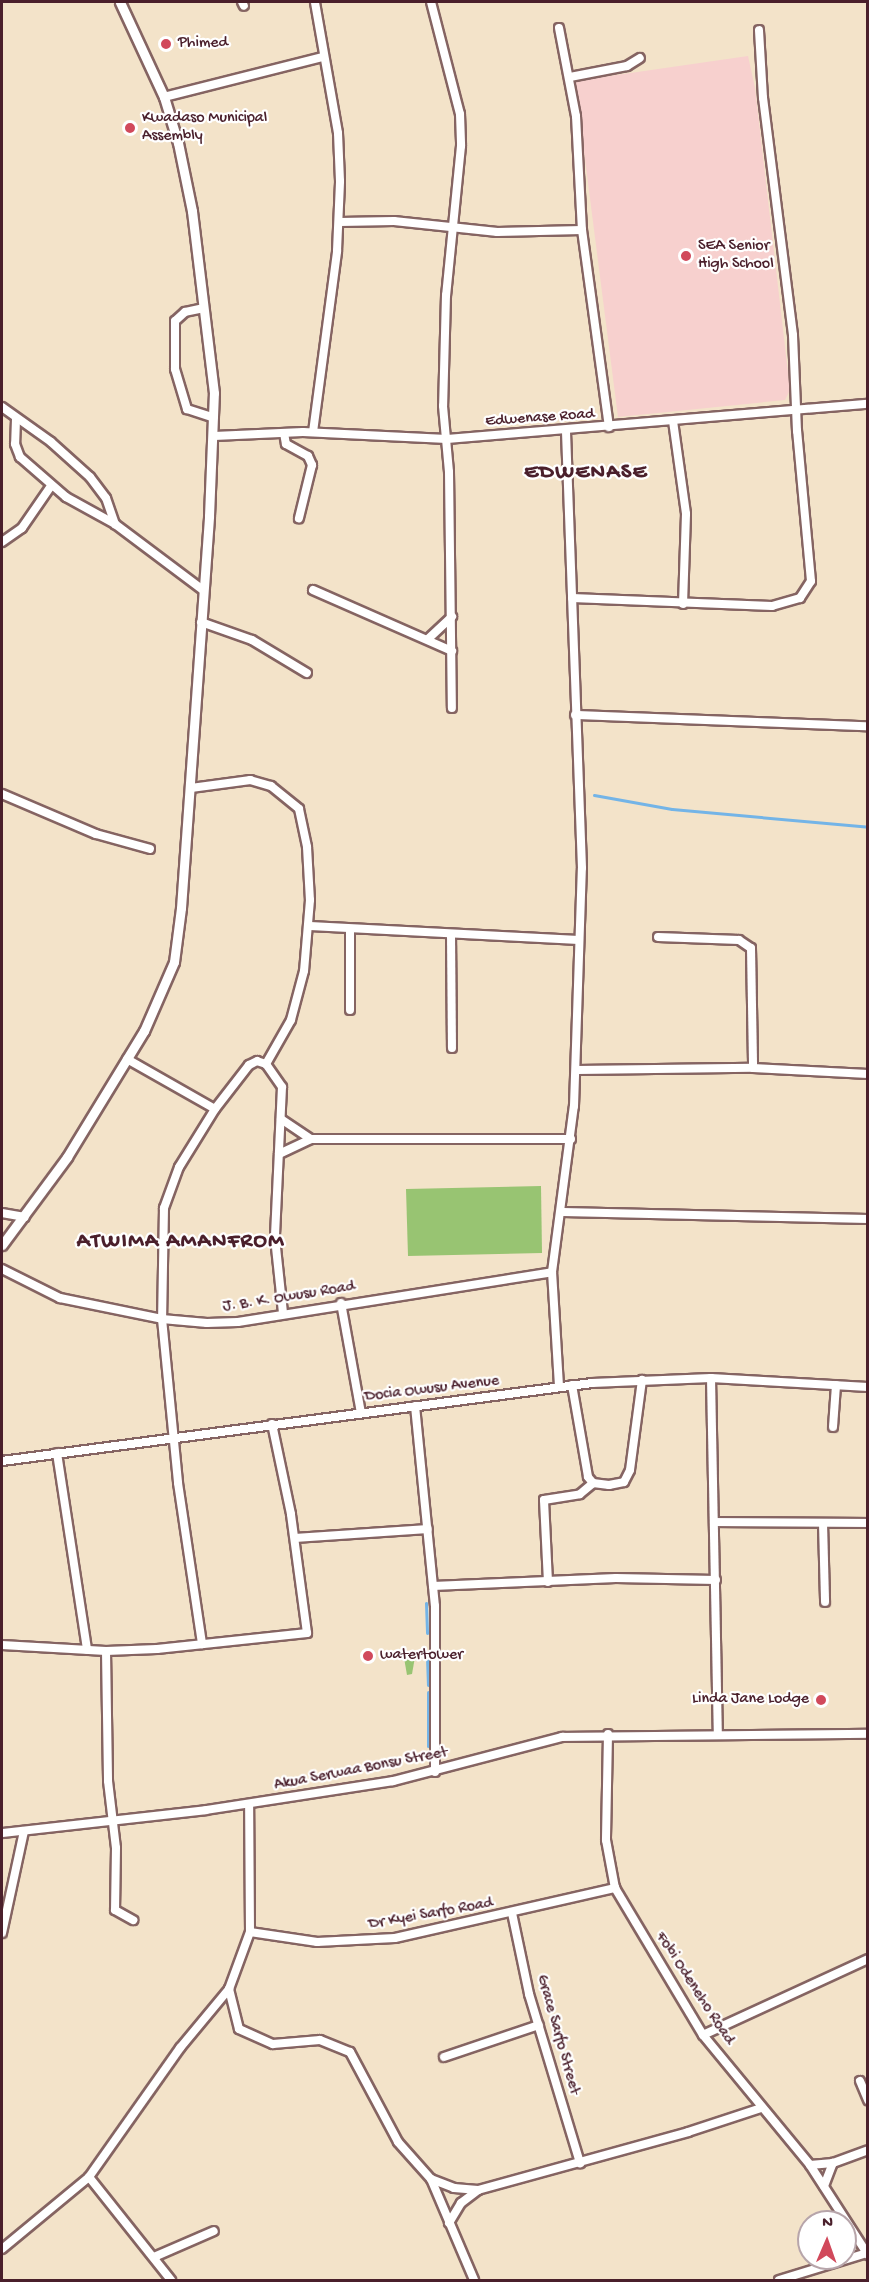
<!DOCTYPE html>
<style>
body{margin:0}
#map{position:relative;width:869px;height:2282px;overflow:hidden;background:#f3e3c9;font-family:"Gochi Hand",sans-serif}
div>[style]{position:absolute}
[style*='--x']{left:calc(var(--x)*1px);top:calc(var(--y)*1px);width:calc(var(--w)*1px);rotate:calc(var(--a)*1deg)}
.built>*{inset:0;background:#f7d0ce}
.green>*{inset:0;background:#98c472}
.stream>*{height:3px;margin:-1.5px;padding:0 1.5px;transform-origin:1.5px;border-radius:1.5px;background:#73b4e7}
.roads{filter:drop-shadow(2px 0 #856462) drop-shadow(-2px 0 #856462) drop-shadow(0 2px #856462) drop-shadow(0 -2px #856462)}
.minor>*{height:8px;margin:-4px;padding:0 4px;transform-origin:4px;border-radius:4px;background:#fff}
.tertiary>*{height:9px;margin:-4.5px;padding:0 4.5px;transform-origin:4.5px;border-radius:4.5px;background:#fff}
.dots>*{width:16px;height:16px;translate:-50% -50%;box-sizing:border-box;border:3px solid #fff;border-radius:50%}
span{translate:-50% -50%;white-space:nowrap;text-align:center;line-height:1.15;-webkit-text-stroke:4.5px #fff;paint-order:stroke}
.poi-label{font-size:16px;color:#4a1f2b}
.left{translate:0 -50%;text-align:left}
.right{translate:-100% -50%;text-align:right}
.street-label{font-size:16px;color:#4a1f2b}
.district-label{font-size:22px;color:#4a1f2b;font-weight:700;letter-spacing:1.5px}
.frame{position:absolute;inset:0;border:3px solid #4a1f2b;pointer-events:none}
.north{position:absolute;left:797px;top:2210px;width:60px;height:60px;box-sizing:border-box;background:#fff;border:2px solid #b7a5aa;border-radius:50%;rotate:2deg;font-size:16px;font-weight:700;line-height:24px;text-align:center;color:#4a1f2b}
.north::after{content:'';display:block;margin:auto;width:21px;height:27px;background:#d1495b;clip-path:polygon(50% 0,100% 100%,50% 72%,0 100%)}
</style>
<div id="map">
<div class="built">
<i style="clip-path:polygon(748px 56px,755px 88px,790px 390px,785px 400px,618px 417px,575px 81px)"></i>
</div>
<div class="green">
<i style="clip-path:polygon(541px 1186px,542px 1253px,408px 1256px,406px 1189px)"></i>
<i style="clip-path:polygon(403px 1652px,413px 1652px,415px 1657px,412px 1674px,407px 1675px)"></i>
</div>
<div class="stream">
<i style="--x:594;--y:795;--w:79;--a:10.2"></i>
<i style="--x:672;--y:809;--w:197;--a:5.2"></i>
<i style="--x:426;--y:1603;--w:30;--a:88"></i>
<i style="--x:427;--y:1657;--w:28;--a:88"></i>
<i style="--x:428;--y:1692;--w:54;--a:90"></i>
</div>
<div class="roads">
<div class="minor">
<i style="--x:242;--y:2;--w:4;--a:63"></i>
<i style="--x:431;--y:2;--w:116;--a:75.5"></i>
<i style="--x:460;--y:114;--w:32;--a:88"></i>
<i style="--x:461;--y:146;--w:150;--a:95.7"></i>
<i style="--x:446;--y:295;--w:111;--a:91.5"></i>
<i style="--x:443;--y:406;--w:66;--a:84.8"></i>
<i style="--x:449;--y:472;--w:236;--a:89.3"></i>
<i style="--x:559;--y:28;--w:90;--a:79.1"></i>
<i style="--x:576;--y:116;--w:114;--a:87"></i>
<i style="--x:582;--y:230;--w:199;--a:82.2"></i>
<i style="--x:570;--y:77;--w:58;--a:-10.9"></i>
<i style="--x:627;--y:66;--w:15;--a:-32"></i>
<i style="--x:164;--y:97;--w:163;--a:-14.2"></i>
<i style="--x:340;--y:222;--w:54;--a:-1.1"></i>
<i style="--x:394;--y:221;--w:104;--a:6.1"></i>
<i style="--x:497;--y:232;--w:85;--a:-1.3"></i>
<i style="--x:204;--y:308;--w:19;--a:168"></i>
<i style="--x:185;--y:312;--w:13;--a:138"></i>
<i style="--x:175;--y:321;--w:48;--a:90"></i>
<i style="--x:175;--y:369;--w:42;--a:73.3"></i>
<i style="--x:187;--y:409;--w:28;--a:18"></i>
<i style="--x:2;--y:407;--w:60;--a:35.5"></i>
<i style="--x:51;--y:442;--w:52;--a:41.9"></i>
<i style="--x:90;--y:477;--w:26;--a:53"></i>
<i style="--x:106;--y:498;--w:28;--a:71"></i>
<i style="--x:115;--y:524;--w:110;--a:36.9"></i>
<i style="--x:16;--y:419;--w:25;--a:92"></i>
<i style="--x:15;--y:444;--w:14;--a:69"></i>
<i style="--x:20;--y:457;--w:61;--a:41"></i>
<i style="--x:66;--y:497;--w:56;--a:28.9"></i>
<i style="--x:673;--y:421;--w:94;--a:82"></i>
<i style="--x:686;--y:514;--w:90;--a:91.9"></i>
<i style="--x:313;--y:432;--w:183;--a:-82.4"></i>
<i style="--x:337;--y:251;--w:70;--a:-87.5"></i>
<i style="--x:340;--y:181;--w:48;--a:-92.4"></i>
<i style="--x:338;--y:133;--w:133;--a:-100"></i>
<i style="--x:284;--y:433;--w:11;--a:80"></i>
<i style="--x:286;--y:444;--w:25;--a:29"></i>
<i style="--x:308;--y:456;--w:10;--a:66"></i>
<i style="--x:312;--y:465;--w:55;--a:103.8"></i>
<i style="--x:214;--y:436;--w:89;--a:-2.6"></i>
<i style="--x:303;--y:432;--w:144;--a:2.8"></i>
<i style="--x:447;--y:439;--w:422;--a:-4.8"></i>
<i style="--x:2;--y:542;--w:24;--a:-35"></i>
<i style="--x:22;--y:528;--w:51;--a:-55.4"></i>
<i style="--x:313;--y:590;--w:152;--a:23.7"></i>
<i style="--x:572;--y:598;--w:200;--a:2.3"></i>
<i style="--x:772;--y:606;--w:29;--a:-16"></i>
<i style="--x:800;--y:598;--w:20;--a:-57"></i>
<i style="--x:811;--y:581;--w:151;--a:-95.3"></i>
<i style="--x:797;--y:431;--w:96;--a:-92.4"></i>
<i style="--x:793;--y:335;--w:239;--a:-97.2"></i>
<i style="--x:763;--y:98;--w:68;--a:-93.4"></i>
<i style="--x:201;--y:622;--w:54;--a:19.4"></i>
<i style="--x:252;--y:640;--w:64;--a:31"></i>
<i style="--x:428;--y:639;--w:33;--a:-43"></i>
<i style="--x:575;--y:715;--w:293;--a:2.2"></i>
<i style="--x:191;--y:788;--w:60;--a:-7.7"></i>
<i style="--x:250;--y:780;--w:22;--a:16"></i>
<i style="--x:271;--y:786;--w:36;--a:39"></i>
<i style="--x:299;--y:809;--w:39;--a:78"></i>
<i style="--x:307;--y:847;--w:53;--a:86.8"></i>
<i style="--x:310;--y:900;--w:71;--a:94.8"></i>
<i style="--x:304;--y:971;--w:51;--a:104.9"></i>
<i style="--x:291;--y:1020;--w:51;--a:119.6"></i>
<i style="--x:266;--y:1064;--w:9;--a:-162"></i>
<i style="--x:257;--y:1061;--w:9;--a:153"></i>
<i style="--x:249;--y:1065;--w:56;--a:127.7"></i>
<i style="--x:215;--y:1109;--w:68;--a:121.8"></i>
<i style="--x:179;--y:1167;--w:44;--a:110.1"></i>
<i style="--x:164;--y:1208;--w:111;--a:91"></i>
<i style="--x:162;--y:1319;--w:165;--a:84.4"></i>
<i style="--x:178;--y:1483;--w:163;--a:81.5"></i>
<i style="--x:2;--y:794;--w:102;--a:23.1"></i>
<i style="--x:96;--y:834;--w:56;--a:15.5"></i>
<i style="--x:310;--y:926;--w:269;--a:3"></i>
<i style="--x:350;--y:929;--w:81;--a:90"></i>
<i style="--x:451;--y:935;--w:113;--a:89.5"></i>
<i style="--x:658;--y:937;--w:81;--a:2.1"></i>
<i style="--x:739;--y:940;--w:14;--a:34"></i>
<i style="--x:751;--y:948;--w:120;--a:89"></i>
<i style="--x:127;--y:1059;--w:101;--a:29.6"></i>
<i style="--x:266;--y:1064;--w:28;--a:55"></i>
<i style="--x:282;--y:1087;--w:151;--a:92.7"></i>
<i style="--x:275;--y:1238;--w:75;--a:83.9"></i>
<i style="--x:577;--y:1070;--w:176;--a:-0.7"></i>
<i style="--x:753;--y:1068;--w:115;--a:3"></i>
<i style="--x:281;--y:1119;--w:36;--a:34"></i>
<i style="--x:279;--y:1154;--w:35;--a:-25"></i>
<i style="--x:311;--y:1139;--w:260;--a:0"></i>
<i style="--x:563;--y:1212;--w:305;--a:1.3"></i>
<i style="--x:2;--y:1213;--w:23;--a:10"></i>
<i style="--x:2;--y:1269;--w:65;--a:26.6"></i>
<i style="--x:60;--y:1298;--w:104;--a:11.6"></i>
<i style="--x:162;--y:1319;--w:45;--a:5.1"></i>
<i style="--x:207;--y:1323;--w:31;--a:-2"></i>
<i style="--x:238;--y:1322;--w:318;--a:-9"></i>
<i style="--x:341;--y:1303;--w:112;--a:79.7"></i>
<i style="--x:711;--y:1378;--w:357;--a:88.9"></i>
<i style="--x:572;--y:1385;--w:93;--a:80.1"></i>
<i style="--x:588;--y:1477;--w:8;--a:50"></i>
<i style="--x:593;--y:1483;--w:16;--a:7"></i>
<i style="--x:609;--y:1485;--w:15;--a:-11"></i>
<i style="--x:624;--y:1482;--w:13;--a:-63"></i>
<i style="--x:630;--y:1470;--w:91;--a:-82.4"></i>
<i style="--x:559;--y:1386;--w:114;--a:-93.5"></i>
<i style="--x:552;--y:1272;--w:167;--a:-82.5"></i>
<i style="--x:574;--y:1106;--w:238;--a:-88.1"></i>
<i style="--x:582;--y:868;--w:437;--a:-92.1"></i>
<i style="--x:415;--y:1406;--w:201;--a:84.3"></i>
<i style="--x:435;--y:1606;--w:166;--a:90"></i>
<i style="--x:833;--y:1427;--w:42;--a:-85.9"></i>
<i style="--x:57;--y:1453;--w:199;--a:81.3"></i>
<i style="--x:2;--y:1461;--w:595;--a:-7.53"></i>
<i style="--x:592;--y:1383;--w:119;--a:-2.4"></i>
<i style="--x:711;--y:1378;--w:157;--a:3.3"></i>
<i style="--x:714;--y:1522;--w:154;--a:0.4"></i>
<i style="--x:823;--y:1523;--w:79;--a:88.5"></i>
<i style="--x:295;--y:1538;--w:133;--a:-3.9"></i>
<i style="--x:548;--y:1582;--w:82;--a:-92.8"></i>
<i style="--x:544;--y:1500;--w:36;--a:-9"></i>
<i style="--x:580;--y:1494;--w:17;--a:-40"></i>
<i style="--x:433;--y:1586;--w:183;--a:-2.5"></i>
<i style="--x:616;--y:1578;--w:100;--a:1.1"></i>
<i style="--x:2;--y:1645;--w:104;--a:3.3"></i>
<i style="--x:106;--y:1651;--w:51;--a:-2.2"></i>
<i style="--x:157;--y:1649;--w:151;--a:-6.1"></i>
<i style="--x:307;--y:1633;--w:120;--a:-97.7"></i>
<i style="--x:291;--y:1514;--w:92;--a:-101.9"></i>
<i style="--x:106;--y:1651;--w:130;--a:89.1"></i>
<i style="--x:108;--y:1781;--w:67;--a:83.2"></i>
<i style="--x:116;--y:1848;--w:62;--a:90.9"></i>
<i style="--x:115;--y:1910;--w:21;--a:29"></i>
<i style="--x:608;--y:1734;--w:106;--a:91.1"></i>
<i style="--x:606;--y:1840;--w:49;--a:79.4"></i>
<i style="--x:615;--y:1888;--w:171;--a:59.1"></i>
<i style="--x:703;--y:2035;--w:168;--a:50.5"></i>
<i style="--x:810;--y:2165;--w:107;--a:57.2"></i>
<i style="--x:2;--y:1833;--w:205;--a:-6.4"></i>
<i style="--x:206;--y:1810;--w:189;--a:-8.8"></i>
<i style="--x:393;--y:1781;--w:175;--a:-14.6"></i>
<i style="--x:562;--y:1737;--w:306;--a:-0.6"></i>
<i style="--x:512;--y:1913;--w:83;--a:78.1"></i>
<i style="--x:529;--y:1994;--w:177;--a:73.2"></i>
<i style="--x:250;--y:1932;--w:68;--a:8.5"></i>
<i style="--x:317;--y:1942;--w:78;--a:-2.9"></i>
<i style="--x:395;--y:1938;--w:226;--a:-12.8"></i>
<i style="--x:2;--y:1933;--w:104;--a:-77.8"></i>
<i style="--x:229;--y:1989;--w:41;--a:76"></i>
<i style="--x:239;--y:2029;--w:37;--a:24"></i>
<i style="--x:273;--y:2044;--w:47;--a:-4.9"></i>
<i style="--x:320;--y:2040;--w:32;--a:22"></i>
<i style="--x:350;--y:2052;--w:102;--a:61.9"></i>
<i style="--x:398;--y:2142;--w:50;--a:48.3"></i>
<i style="--x:431;--y:2179;--w:110;--a:66.9"></i>
<i style="--x:703;--y:2035;--w:182;--a:-24.7"></i>
<i style="--x:444;--y:2057;--w:100;--a:-18.6"></i>
<i style="--x:860;--y:2081;--w:21;--a:67"></i>
<i style="--x:810;--y:2165;--w:23;--a:-5"></i>
<i style="--x:833;--y:2163;--w:37;--a:-20"></i>
<i style="--x:89;--y:2177;--w:132;--a:51.5"></i>
<i style="--x:431;--y:2179;--w:25;--a:21"></i>
<i style="--x:454;--y:2188;--w:24;--a:5"></i>
<i style="--x:824;--y:2186;--w:25;--a:-69"></i>
<i style="--x:449;--y:2223;--w:23;--a:-59"></i>
<i style="--x:461;--y:2203;--w:21;--a:-37"></i>
<i style="--x:478;--y:2190;--w:218;--a:-15.4"></i>
<i style="--x:688;--y:2132;--w:77;--a:-18.2"></i>
<i style="--x:2;--y:2249;--w:113;--a:-39.6"></i>
<i style="--x:89;--y:2177;--w:158;--a:-54.8"></i>
<i style="--x:180;--y:2048;--w:77;--a:-50.3"></i>
<i style="--x:229;--y:1989;--w:61;--a:-69.8"></i>
<i style="--x:250;--y:1932;--w:128;--a:-90.4"></i>
<i style="--x:154;--y:2257;--w:65;--a:-23.4"></i>
<i style="--x:779;--y:2280;--w:92;--a:-17.1"></i>
</div>
<div class="tertiary">
<i style="--x:2;--y:1245;--w:109;--a:-53.5"></i>
<i style="--x:67;--y:1157;--w:148;--a:-58.6"></i>
<i style="--x:144;--y:1031;--w:75;--a:-66.5"></i>
<i style="--x:174;--y:962;--w:54;--a:-82.6"></i>
<i style="--x:181;--y:908;--w:393;--a:-85.9"></i>
<i style="--x:209;--y:516;--w:123;--a:-87.7"></i>
<i style="--x:214;--y:393;--w:183;--a:-96.9"></i>
<i style="--x:192;--y:211;--w:69;--a:-101.6"></i>
<i style="--x:178;--y:143;--w:48;--a:-106.9"></i>
<i style="--x:164;--y:97;--w:105;--a:-114.9"></i>
</div>
</div>
<div class="dots">
<i style="left:166px;top:44px;background:#d1495b"></i>
<i style="left:130px;top:128px;background:#d1495b"></i>
<i style="left:686px;top:256px;background:#d1495b"></i>
<i style="left:368px;top:1656px;background:#d1495b"></i>
<i style="left:821px;top:1700px;background:#d1495b"></i>
</div>
<div class="poi-label">
<span class="left" style="left:178px;top:44px">Phimed</span>
<span class="left" style="left:142px;top:128px">Kwadaso Municipal<br>Assembly</span>
<span class="left" style="left:698px;top:256px">SEA Senior<br>High School</span>
<span class="left" style="left:380px;top:1656px">watertower</span>
<span class="right" style="left:809px;top:1700px">Linda Jane Lodge</span>
</div>
<div class="street-label">
<span style="left:540px;top:419px;rotate:-4deg">Edwenase Road</span>
<span style="left:289px;top:1298px;rotate:-9deg">J. B. K. Owusu Road</span>
<span style="left:432px;top:1390px;rotate:-7deg">Docia Owusu Avenue</span>
<span style="left:361px;top:1770px;rotate:-11deg">Akua Serwaa Bonsu Street</span>
<span style="left:431px;top:1915px;rotate:-10deg">Dr Kyei Sarfo Road</span>
<span style="left:694px;top:1989px;rotate:57deg">Fobi Odeneho Road</span>
<span style="left:557px;top:2035px;rotate:74deg">Grace Sarfo Street</span>
</div>
<div class="district-label">
<span style="left:586px;top:474px">EDWENASE</span>
<span style="left:181px;top:1243px">ATWIMA AMANFROM</span>
</div>
<div class="frame"></div>
<div class="north">N</div>
</div>
